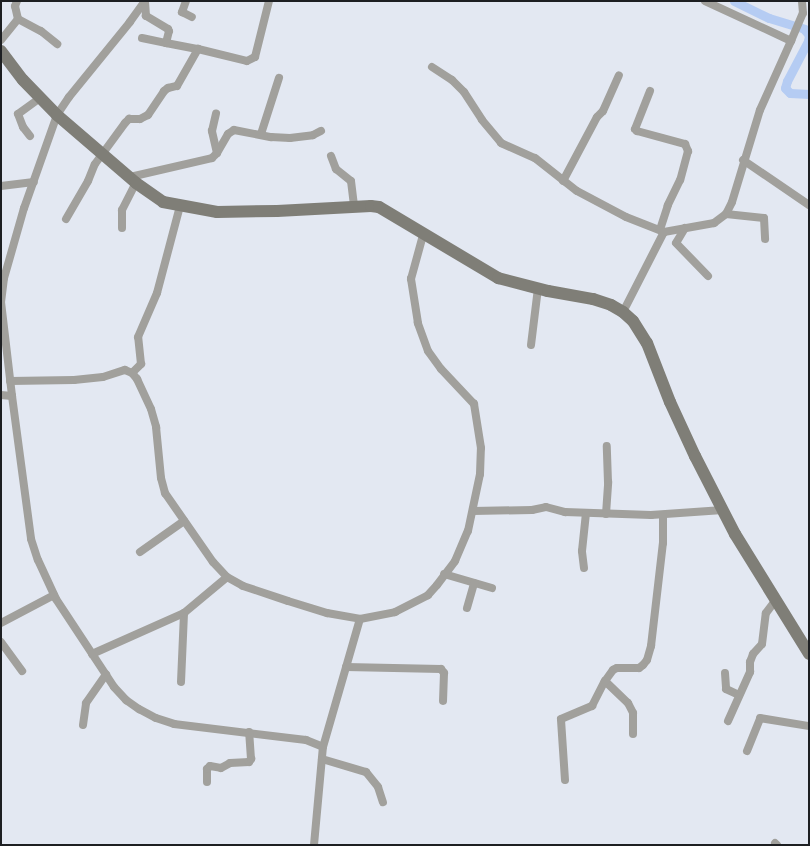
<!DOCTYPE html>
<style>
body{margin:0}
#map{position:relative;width:810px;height:846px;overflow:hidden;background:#e3e8f2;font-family:"Archivo Narrow",sans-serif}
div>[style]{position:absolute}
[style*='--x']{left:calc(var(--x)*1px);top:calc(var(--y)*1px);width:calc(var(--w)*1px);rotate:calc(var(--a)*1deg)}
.canal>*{height:9px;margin:-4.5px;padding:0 4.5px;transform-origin:4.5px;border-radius:4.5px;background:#b5ccf3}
.street>*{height:8px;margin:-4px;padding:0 4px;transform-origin:4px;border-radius:4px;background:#a1a09c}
.secondary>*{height:12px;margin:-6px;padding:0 6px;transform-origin:6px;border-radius:6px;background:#7f7e77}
span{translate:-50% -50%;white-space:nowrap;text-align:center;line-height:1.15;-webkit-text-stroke:3px #f0f6ff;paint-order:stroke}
.frame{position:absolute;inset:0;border:2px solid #1d1f22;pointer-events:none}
</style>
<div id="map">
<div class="canal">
<i style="--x:734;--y:1;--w:39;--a:26"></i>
<i style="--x:769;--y:18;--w:37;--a:17"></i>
<i style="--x:804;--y:29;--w:8;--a:50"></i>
<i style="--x:809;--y:35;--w:6;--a:99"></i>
<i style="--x:808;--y:41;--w:45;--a:117.7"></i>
<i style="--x:787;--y:81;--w:7;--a:106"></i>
<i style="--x:785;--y:88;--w:7;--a:45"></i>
<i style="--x:790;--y:93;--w:19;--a:3"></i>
</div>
<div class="street">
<i style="--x:145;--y:1;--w:26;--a:126"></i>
<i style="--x:130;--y:22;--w:97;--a:129.1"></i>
<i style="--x:69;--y:97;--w:22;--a:124"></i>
<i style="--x:57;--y:115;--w:99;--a:109.5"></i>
<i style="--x:24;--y:208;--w:73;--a:105.9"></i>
<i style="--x:4;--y:278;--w:24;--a:97"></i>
<i style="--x:1;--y:302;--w:95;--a:83.3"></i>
<i style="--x:12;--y:396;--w:144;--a:82.4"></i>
<i style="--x:31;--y:539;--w:22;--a:72"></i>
<i style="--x:38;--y:560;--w:43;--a:65.2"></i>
<i style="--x:56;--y:599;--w:105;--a:56.6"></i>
<i style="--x:114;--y:687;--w:18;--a:47"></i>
<i style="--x:126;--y:700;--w:16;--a:35"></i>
<i style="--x:139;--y:709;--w:19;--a:28"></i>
<i style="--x:156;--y:718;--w:19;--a:18"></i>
<i style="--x:174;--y:724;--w:133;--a:6.9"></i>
<i style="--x:306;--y:740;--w:18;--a:22"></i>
<i style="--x:186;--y:1;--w:12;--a:110"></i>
<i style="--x:182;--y:12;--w:11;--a:27"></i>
<i style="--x:705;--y:1;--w:95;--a:24.9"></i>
<i style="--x:791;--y:41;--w:30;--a:-67"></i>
<i style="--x:803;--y:13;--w:12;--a:-95"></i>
<i style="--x:18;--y:19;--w:26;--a:28"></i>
<i style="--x:41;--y:31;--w:21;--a:39"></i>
<i style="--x:142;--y:38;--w:25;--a:12"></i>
<i style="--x:166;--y:43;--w:12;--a:-76"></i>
<i style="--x:169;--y:31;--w:2;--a:-117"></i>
<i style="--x:168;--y:29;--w:26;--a:-149"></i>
<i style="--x:146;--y:16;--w:15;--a:-94"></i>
<i style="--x:1;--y:40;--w:27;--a:-51"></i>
<i style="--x:18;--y:19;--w:13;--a:-103"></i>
<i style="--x:15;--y:6;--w:5;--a:-68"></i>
<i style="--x:166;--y:43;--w:33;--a:11"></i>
<i style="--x:432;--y:67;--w:24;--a:33"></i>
<i style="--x:452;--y:80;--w:17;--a:45"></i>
<i style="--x:464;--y:92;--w:33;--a:57"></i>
<i style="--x:482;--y:120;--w:30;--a:50"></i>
<i style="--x:501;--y:143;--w:37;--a:24"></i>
<i style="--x:535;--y:158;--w:53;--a:38.2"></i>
<i style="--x:577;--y:191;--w:55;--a:28"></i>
<i style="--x:626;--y:217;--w:41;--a:21.5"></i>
<i style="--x:650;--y:91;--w:41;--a:111.5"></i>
<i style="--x:635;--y:129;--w:3;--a:45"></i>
<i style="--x:637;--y:131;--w:50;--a:15.2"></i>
<i style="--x:685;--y:144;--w:8;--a:67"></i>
<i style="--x:688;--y:151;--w:30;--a:105"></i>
<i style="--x:680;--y:180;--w:28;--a:116"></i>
<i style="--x:668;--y:205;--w:26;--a:108"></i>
<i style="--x:261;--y:134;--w:59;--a:-72.2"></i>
<i style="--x:30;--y:136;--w:11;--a:-128"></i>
<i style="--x:23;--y:127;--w:14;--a:-111"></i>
<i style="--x:18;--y:114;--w:27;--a:-36"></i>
<i style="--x:217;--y:153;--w:22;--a:-60"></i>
<i style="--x:228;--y:134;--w:7;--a:-34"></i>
<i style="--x:234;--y:130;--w:38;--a:11"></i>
<i style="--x:271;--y:137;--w:19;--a:3"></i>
<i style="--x:290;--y:138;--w:23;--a:-7"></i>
<i style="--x:313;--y:135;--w:9;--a:-27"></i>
<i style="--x:331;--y:156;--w:14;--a:69"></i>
<i style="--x:336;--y:169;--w:19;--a:39"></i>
<i style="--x:351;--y:181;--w:26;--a:83"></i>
<i style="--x:743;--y:160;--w:80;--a:34.3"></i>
<i style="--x:130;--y:177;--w:84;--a:-13"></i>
<i style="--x:212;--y:158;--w:7;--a:-45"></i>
<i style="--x:217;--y:153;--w:23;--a:-103"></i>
<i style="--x:212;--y:131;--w:18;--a:-77"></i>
<i style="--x:563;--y:181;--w:72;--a:-62"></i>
<i style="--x:597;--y:117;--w:8;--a:-45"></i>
<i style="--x:603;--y:111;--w:39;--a:-66"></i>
<i style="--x:1;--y:186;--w:33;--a:-7"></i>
<i style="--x:726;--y:214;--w:38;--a:6"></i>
<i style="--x:764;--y:218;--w:21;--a:87"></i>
<i style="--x:66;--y:219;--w:44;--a:-59.9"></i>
<i style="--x:88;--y:181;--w:18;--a:-68"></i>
<i style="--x:95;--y:164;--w:51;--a:-53.8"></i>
<i style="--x:125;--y:123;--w:6;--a:-45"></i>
<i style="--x:129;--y:119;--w:11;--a:0"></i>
<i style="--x:140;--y:119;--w:9;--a:-27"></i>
<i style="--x:148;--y:115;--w:29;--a:-56"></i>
<i style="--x:164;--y:91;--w:5;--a:-37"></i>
<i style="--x:168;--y:88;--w:9;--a:-13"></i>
<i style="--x:177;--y:86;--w:43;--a:-60.4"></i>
<i style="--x:198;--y:49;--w:50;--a:13.8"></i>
<i style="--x:247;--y:61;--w:9;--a:-27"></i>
<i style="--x:255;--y:57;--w:58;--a:-76"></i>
<i style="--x:122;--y:228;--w:18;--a:-90"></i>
<i style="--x:122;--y:210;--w:30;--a:-63"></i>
<i style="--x:685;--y:228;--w:17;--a:121"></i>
<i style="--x:676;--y:243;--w:46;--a:45.9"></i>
<i style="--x:623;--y:312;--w:90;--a:-62.9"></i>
<i style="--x:664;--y:232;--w:51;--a:-10.2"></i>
<i style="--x:714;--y:223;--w:15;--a:-37"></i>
<i style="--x:726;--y:214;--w:13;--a:-63"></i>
<i style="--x:732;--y:202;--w:96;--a:-73.1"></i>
<i style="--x:760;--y:110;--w:76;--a:-65.8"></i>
<i style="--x:531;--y:345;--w:57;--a:-83"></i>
<i style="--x:132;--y:373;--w:13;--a:-45"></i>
<i style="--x:141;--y:364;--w:27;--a:-96"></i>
<i style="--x:138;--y:337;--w:48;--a:-66.6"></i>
<i style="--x:157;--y:293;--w:90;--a:-75.2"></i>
<i style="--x:10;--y:381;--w:64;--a:-0.9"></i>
<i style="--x:74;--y:380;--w:29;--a:-6"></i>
<i style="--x:103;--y:377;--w:23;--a:-18"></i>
<i style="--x:125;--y:370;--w:8;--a:23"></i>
<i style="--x:132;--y:373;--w:8;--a:50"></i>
<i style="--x:137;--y:379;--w:33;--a:65"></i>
<i style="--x:151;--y:409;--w:19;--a:74"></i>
<i style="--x:156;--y:427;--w:51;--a:84.4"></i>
<i style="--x:161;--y:478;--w:16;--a:75"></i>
<i style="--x:165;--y:493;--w:84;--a:55.2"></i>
<i style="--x:213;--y:562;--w:21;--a:47"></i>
<i style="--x:227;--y:577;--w:18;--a:29"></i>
<i style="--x:243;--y:586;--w:47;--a:18.4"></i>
<i style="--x:288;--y:601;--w:41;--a:17.1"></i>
<i style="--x:327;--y:613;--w:34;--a:10"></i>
<i style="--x:1;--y:395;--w:11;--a:5"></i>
<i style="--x:473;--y:511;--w:59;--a:-1"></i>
<i style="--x:532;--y:510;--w:14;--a:-12"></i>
<i style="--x:546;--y:507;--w:20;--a:15"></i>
<i style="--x:565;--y:512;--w:86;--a:2"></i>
<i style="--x:651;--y:515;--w:72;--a:-4"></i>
<i style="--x:606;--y:514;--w:32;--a:-86"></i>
<i style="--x:608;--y:482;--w:36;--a:-92"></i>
<i style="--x:140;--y:552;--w:54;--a:-35.2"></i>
<i style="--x:584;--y:568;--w:17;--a:-97"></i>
<i style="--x:582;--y:551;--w:38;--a:-84"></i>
<i style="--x:444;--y:574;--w:50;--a:16.3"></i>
<i style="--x:467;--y:608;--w:26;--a:-74"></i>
<i style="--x:1;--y:623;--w:60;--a:-27.8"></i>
<i style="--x:1;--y:642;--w:36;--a:54"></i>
<i style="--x:92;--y:654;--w:101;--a:-24"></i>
<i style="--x:346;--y:667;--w:95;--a:1.2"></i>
<i style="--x:441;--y:669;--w:5;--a:53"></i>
<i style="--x:444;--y:673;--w:28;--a:92"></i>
<i style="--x:725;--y:673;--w:16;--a:86"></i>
<i style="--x:726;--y:689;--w:14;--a:25"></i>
<i style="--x:605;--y:681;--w:32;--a:44"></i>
<i style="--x:628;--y:703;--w:11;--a:63"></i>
<i style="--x:633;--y:713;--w:21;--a:90"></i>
<i style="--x:181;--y:682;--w:69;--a:-87.5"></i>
<i style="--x:184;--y:613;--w:56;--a:-39.9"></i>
<i style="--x:728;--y:721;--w:54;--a:-65.8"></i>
<i style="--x:750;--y:672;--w:10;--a:-90"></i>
<i style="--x:750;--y:662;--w:9;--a:-69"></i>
<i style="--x:753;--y:654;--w:13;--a:-48"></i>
<i style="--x:762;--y:644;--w:31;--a:-83"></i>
<i style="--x:766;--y:613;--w:15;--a:-53"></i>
<i style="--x:83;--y:725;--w:22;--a:-82"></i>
<i style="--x:86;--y:703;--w:35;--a:-55"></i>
<i style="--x:747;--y:751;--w:35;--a:-68"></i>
<i style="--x:760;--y:718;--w:50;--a:9.3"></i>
<i style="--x:322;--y:759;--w:46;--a:16.5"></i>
<i style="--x:366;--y:772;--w:19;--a:51"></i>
<i style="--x:378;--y:787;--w:16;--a:72"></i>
<i style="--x:565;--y:780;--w:61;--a:-93.8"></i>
<i style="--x:561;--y:719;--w:34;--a:-23"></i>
<i style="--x:592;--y:706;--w:28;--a:-63"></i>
<i style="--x:605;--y:681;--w:14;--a:-54"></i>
<i style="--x:613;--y:670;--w:4;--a:-27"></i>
<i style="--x:617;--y:668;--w:22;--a:0"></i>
<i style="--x:639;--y:668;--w:5;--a:-37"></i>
<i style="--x:643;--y:665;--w:6;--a:-51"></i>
<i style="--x:647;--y:660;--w:15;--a:-74"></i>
<i style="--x:651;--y:646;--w:104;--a:-83.4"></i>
<i style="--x:663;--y:543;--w:28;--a:-90"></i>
<i style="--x:207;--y:782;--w:13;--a:-90"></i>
<i style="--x:207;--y:769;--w:4;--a:-45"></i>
<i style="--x:210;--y:766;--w:11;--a:10"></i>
<i style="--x:221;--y:768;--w:10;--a:-29"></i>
<i style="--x:230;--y:763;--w:19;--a:-3"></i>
<i style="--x:249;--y:762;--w:4;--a:-56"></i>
<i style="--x:251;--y:759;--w:27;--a:-94"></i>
<i style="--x:775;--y:843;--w:3;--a:45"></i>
<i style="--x:314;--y:845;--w:98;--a:-84.8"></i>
<i style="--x:323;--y:747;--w:133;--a:-73.9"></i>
<i style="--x:360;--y:619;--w:36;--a:-11"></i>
<i style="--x:395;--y:612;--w:37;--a:-27"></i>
<i style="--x:428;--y:595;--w:13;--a:-48"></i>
<i style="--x:437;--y:585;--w:30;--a:-53"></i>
<i style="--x:455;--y:561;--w:33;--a:-67"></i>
<i style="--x:468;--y:531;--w:58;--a:-78.1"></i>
<i style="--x:480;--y:474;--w:26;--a:-88"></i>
<i style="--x:481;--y:448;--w:45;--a:-99"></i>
<i style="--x:474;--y:404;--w:48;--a:-133.3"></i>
<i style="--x:441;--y:369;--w:22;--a:-126"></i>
<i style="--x:428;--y:351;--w:30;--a:-110"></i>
<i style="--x:418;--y:323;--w:45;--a:-99"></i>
<i style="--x:411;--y:279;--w:46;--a:-74.7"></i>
</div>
<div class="secondary">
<i style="--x:1;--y:51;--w:36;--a:53"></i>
<i style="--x:23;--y:80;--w:49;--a:45.8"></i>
<i style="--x:57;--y:115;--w:104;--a:40.7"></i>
<i style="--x:136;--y:183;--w:33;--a:35"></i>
<i style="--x:163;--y:202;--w:55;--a:10.5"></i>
<i style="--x:217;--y:212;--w:60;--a:-1"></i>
<i style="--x:277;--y:211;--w:94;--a:-3"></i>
<i style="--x:371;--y:206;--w:8;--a:7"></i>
<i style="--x:379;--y:207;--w:139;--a:30.8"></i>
<i style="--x:498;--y:278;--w:52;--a:14.6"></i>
<i style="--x:548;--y:291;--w:46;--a:10.1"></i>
<i style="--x:593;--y:299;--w:19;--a:18"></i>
<i style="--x:611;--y:305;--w:14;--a:30"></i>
<i style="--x:623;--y:312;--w:13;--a:42"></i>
<i style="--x:633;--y:321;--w:26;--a:58"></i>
<i style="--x:647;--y:343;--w:63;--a:68.7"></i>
<i style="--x:670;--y:402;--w:60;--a:65.2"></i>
<i style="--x:695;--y:456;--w:88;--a:62.9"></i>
<i style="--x:735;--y:534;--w:141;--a:58.3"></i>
</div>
<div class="frame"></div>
</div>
